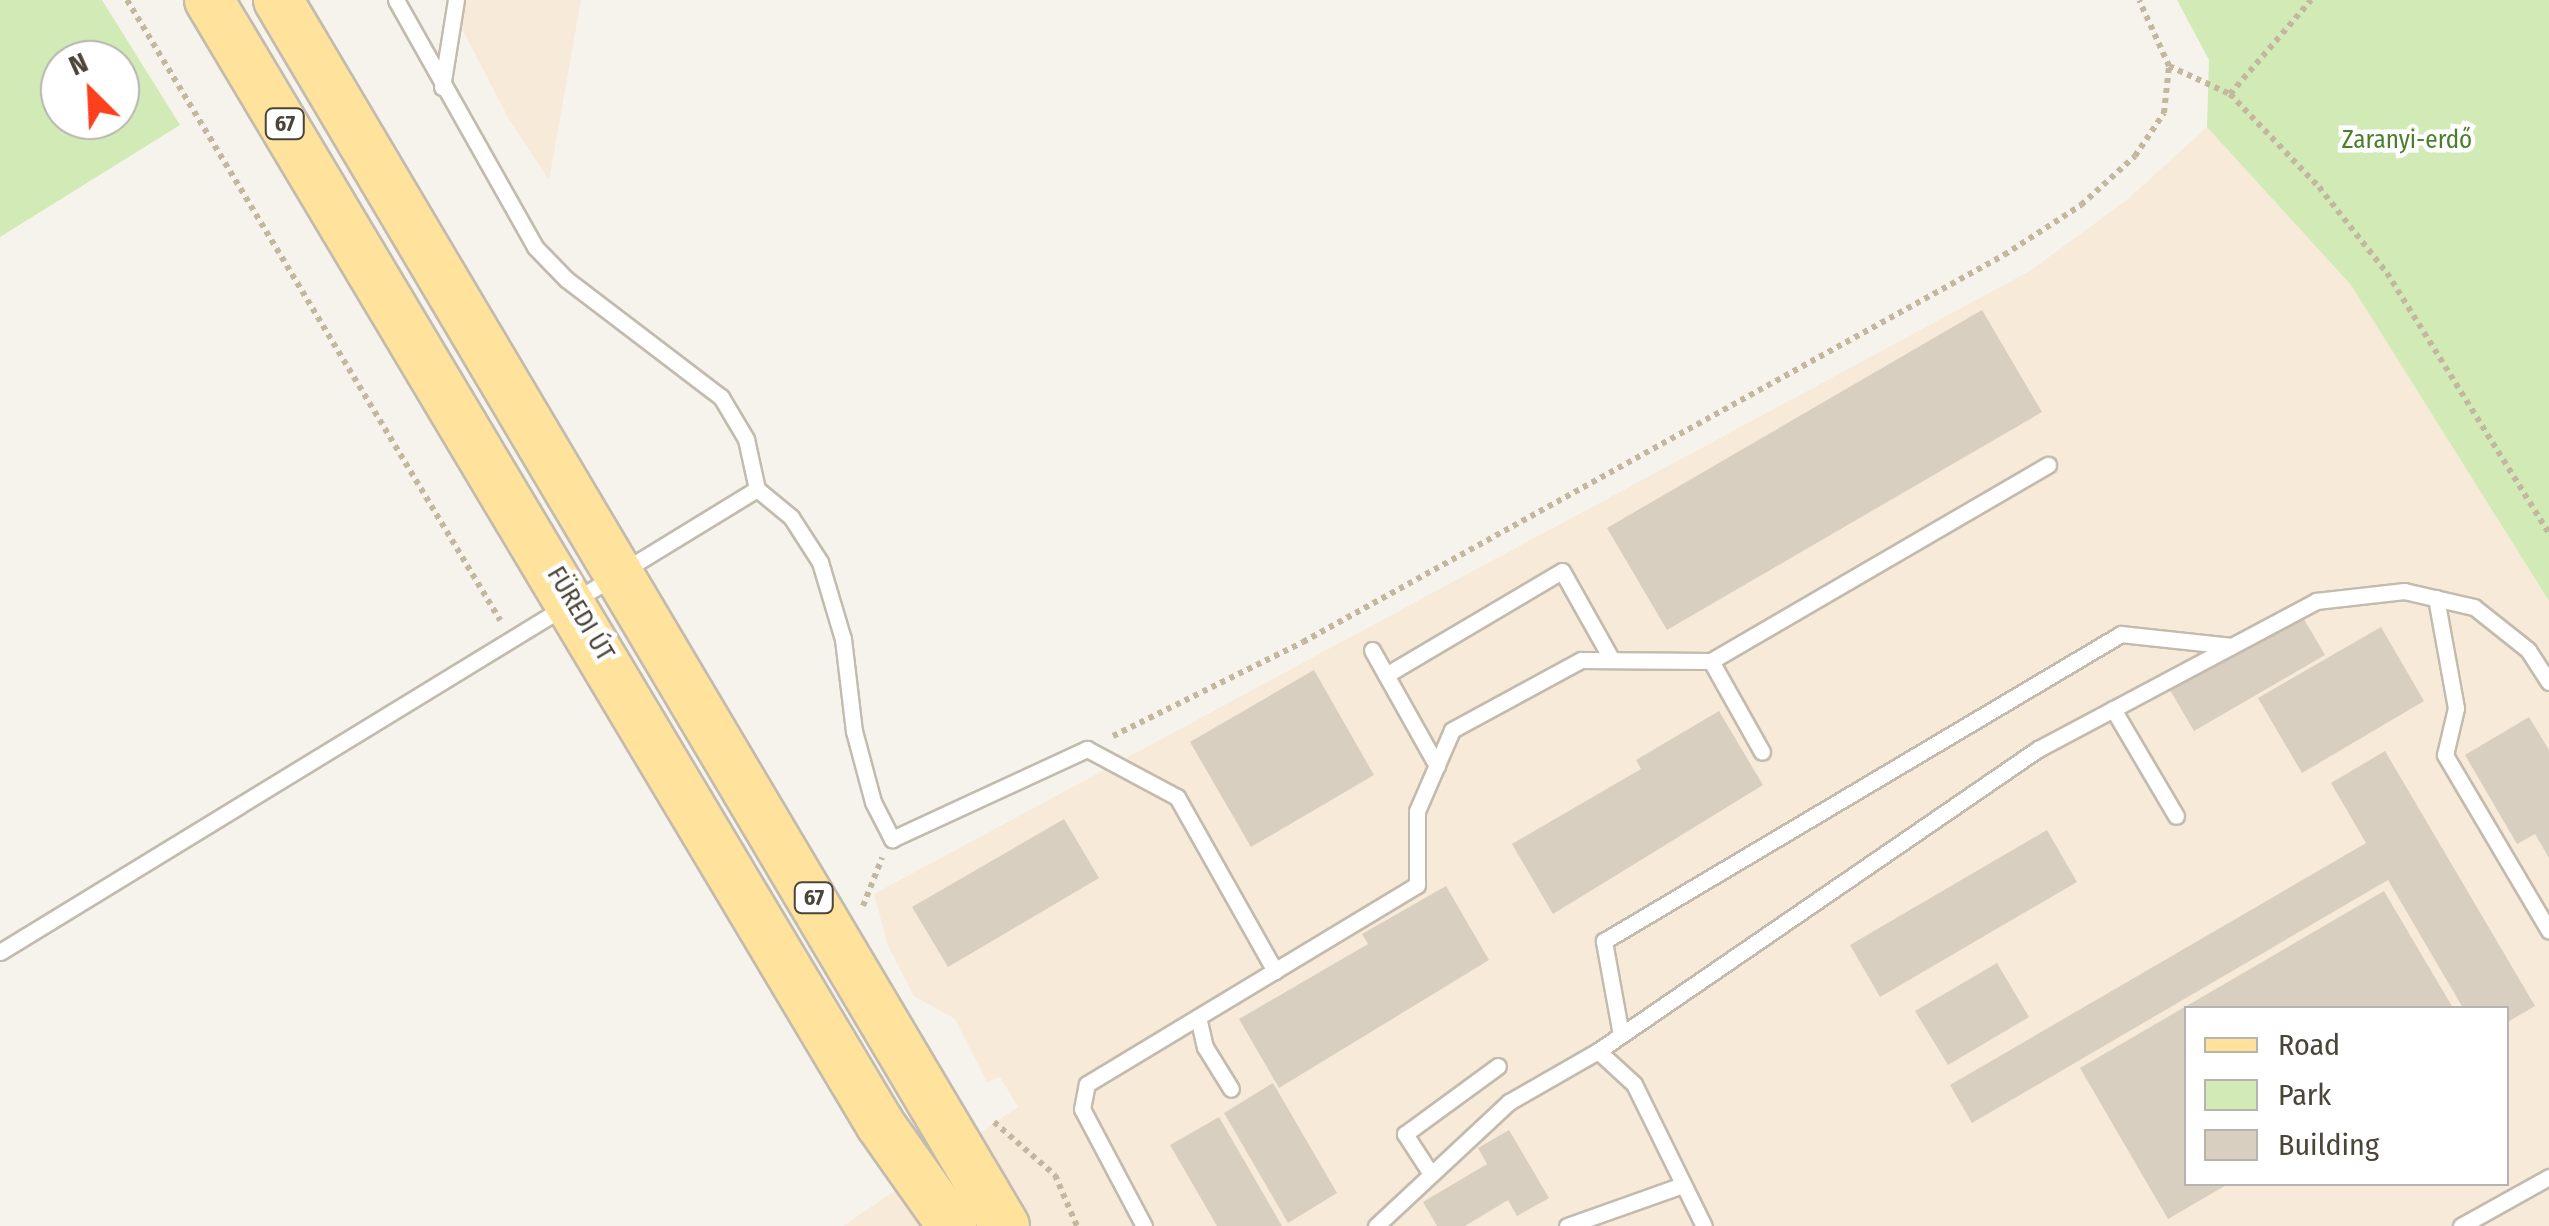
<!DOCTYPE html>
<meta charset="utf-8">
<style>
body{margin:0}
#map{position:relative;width:2549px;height:1226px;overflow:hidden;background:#f6f3ec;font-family:"Fira Sans Condensed",sans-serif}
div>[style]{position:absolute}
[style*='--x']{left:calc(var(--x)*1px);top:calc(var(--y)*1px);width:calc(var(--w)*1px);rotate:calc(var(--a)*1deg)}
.commercial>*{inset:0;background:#f7ead8}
.green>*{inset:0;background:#d2eab5}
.building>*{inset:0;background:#d8cfc1}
.path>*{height:6px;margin-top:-3px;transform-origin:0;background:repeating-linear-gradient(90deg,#c4b79f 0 5px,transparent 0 10px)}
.roads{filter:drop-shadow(2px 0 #c2bbae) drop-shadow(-2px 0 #c2bbae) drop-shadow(0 2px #c2bbae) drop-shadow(0 -2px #c2bbae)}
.lane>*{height:15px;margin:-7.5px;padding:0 7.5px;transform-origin:7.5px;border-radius:7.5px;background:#fff}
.primary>*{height:48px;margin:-24px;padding:0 24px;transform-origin:24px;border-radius:24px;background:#ffe39c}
span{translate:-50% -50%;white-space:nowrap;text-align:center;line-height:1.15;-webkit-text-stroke:9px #fff;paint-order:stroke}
.shield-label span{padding:2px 8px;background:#fff;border:2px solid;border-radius:8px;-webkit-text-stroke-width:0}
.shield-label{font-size:22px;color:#4b4439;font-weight:700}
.park-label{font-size:25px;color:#4a7f2a}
.street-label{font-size:25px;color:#4b4439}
.legend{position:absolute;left:2184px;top:1006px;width:325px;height:180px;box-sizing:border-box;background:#fff;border:2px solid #b7b4b0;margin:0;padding:12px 18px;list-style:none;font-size:30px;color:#4b4439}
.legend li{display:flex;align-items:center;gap:20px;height:50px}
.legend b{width:50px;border:2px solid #b7b4b0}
.north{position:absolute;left:40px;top:40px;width:100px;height:100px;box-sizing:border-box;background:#fff;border:2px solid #b7b4b0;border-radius:50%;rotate:336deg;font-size:28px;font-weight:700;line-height:40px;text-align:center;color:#4b4439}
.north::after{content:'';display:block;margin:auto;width:35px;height:45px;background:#fc3f1d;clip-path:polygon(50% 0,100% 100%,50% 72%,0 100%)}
</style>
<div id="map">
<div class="commercial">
<i style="clip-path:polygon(447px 0,581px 0,549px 180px,509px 119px)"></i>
<i style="clip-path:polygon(evenodd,2207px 127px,2351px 285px,2549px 601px,2549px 1226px,843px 1226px,1018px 1107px,1000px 1077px,987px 1082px,955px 1019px,914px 996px,888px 946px,874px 894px,2030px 271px,2128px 199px,2207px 127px,2186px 1008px,2506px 1008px,2506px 1184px,2186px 1184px,2186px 1008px)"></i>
</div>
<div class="green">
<i style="clip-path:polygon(evenodd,0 0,102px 0,180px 125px,0 237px,0 0,120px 60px,120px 120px,60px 120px,60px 60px,120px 60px)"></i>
<i style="clip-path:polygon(2177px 0,2549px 0,2549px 601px,2351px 285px,2207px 127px,2209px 60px)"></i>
</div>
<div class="building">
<i style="clip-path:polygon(1982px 310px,2042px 412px,1667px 630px,1607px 528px)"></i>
<i style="clip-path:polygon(2301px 614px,2325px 655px,2194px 731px,2170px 690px)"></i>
<i style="clip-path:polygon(2381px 627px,2424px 701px,2302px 773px,2258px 698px)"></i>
<i style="clip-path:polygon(1314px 670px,1374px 775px,1251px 847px,1190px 742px)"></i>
<i style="clip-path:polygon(1719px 711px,1763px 785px,1553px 914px,1512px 844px,1641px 769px,1636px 760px)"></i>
<i style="clip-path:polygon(2529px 717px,2549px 750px,2549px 858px,2535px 834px,2517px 844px,2465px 755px)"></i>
<i style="clip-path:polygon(2385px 751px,2535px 1006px,2506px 1023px,2506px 1008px,2463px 1008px,2388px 880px,1972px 1123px,1950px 1085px,2366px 843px,2331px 783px)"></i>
<i style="clip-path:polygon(1064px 819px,1099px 878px,948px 967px,912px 907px)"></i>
<i style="clip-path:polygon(2047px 830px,2077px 882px,1880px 997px,1850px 945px)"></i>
<i style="clip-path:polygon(1446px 886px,1489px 960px,1279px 1088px,1239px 1019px,1368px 944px,1362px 934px)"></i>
<i style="clip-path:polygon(2384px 891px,2453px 1008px,2186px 1008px,2186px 1184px,2228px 1184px,2168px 1219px,2080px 1068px)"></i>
<i style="clip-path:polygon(1997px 963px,2029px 1017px,1948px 1065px,1915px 1011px)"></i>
<i style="clip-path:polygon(1273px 1083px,1337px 1193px,1288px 1223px,1224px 1113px)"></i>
<i style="clip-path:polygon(1219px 1117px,1282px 1226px,1217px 1226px,1170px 1145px)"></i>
<i style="clip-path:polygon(1509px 1130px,1549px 1198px,1517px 1216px,1508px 1200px,1465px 1226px,1437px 1226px,1423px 1202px,1487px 1164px,1478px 1148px)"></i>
</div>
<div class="path">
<i style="--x:127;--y:0;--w:724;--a:58.97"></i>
<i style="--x:2169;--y:66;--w:67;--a:24.7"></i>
<i style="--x:2230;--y:94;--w:129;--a:46.3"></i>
<i style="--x:2319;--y:187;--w:110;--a:51.7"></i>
<i style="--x:2387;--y:273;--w:306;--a:58.1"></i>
<i style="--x:2230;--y:94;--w:124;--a:-49.2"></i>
<i style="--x:1113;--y:736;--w:212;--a:-26.3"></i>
<i style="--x:1303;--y:642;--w:801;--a:-28.9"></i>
<i style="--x:2004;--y:255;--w:92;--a:-33"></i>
<i style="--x:2081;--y:205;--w:73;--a:-42.2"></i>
<i style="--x:2135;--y:156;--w:52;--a:-56"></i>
<i style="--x:2164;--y:113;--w:47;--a:-83.9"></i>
<i style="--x:2169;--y:66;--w:72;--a:-114.4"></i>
<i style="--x:863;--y:906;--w:52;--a:-68.4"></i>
<i style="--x:994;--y:1122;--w:81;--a:41"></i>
<i style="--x:1055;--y:1175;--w:56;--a:66.7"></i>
</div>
<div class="roads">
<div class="lane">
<i style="--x:396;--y:0;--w:283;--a:60.6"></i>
<i style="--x:535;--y:247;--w:45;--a:45.9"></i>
<i style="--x:566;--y:279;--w:195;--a:37.3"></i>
<i style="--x:721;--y:397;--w:49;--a:59.2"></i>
<i style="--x:746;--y:439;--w:51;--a:77.6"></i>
<i style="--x:757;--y:489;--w:44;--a:39.5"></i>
<i style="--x:791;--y:517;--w:54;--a:57.2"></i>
<i style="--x:820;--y:562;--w:80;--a:73.4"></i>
<i style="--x:843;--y:639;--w:93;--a:83.2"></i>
<i style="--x:854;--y:731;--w:73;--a:75"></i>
<i style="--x:873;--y:802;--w:42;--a:62.8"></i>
<i style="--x:892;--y:839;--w:215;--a:-24.8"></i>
<i style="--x:1087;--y:749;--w:102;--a:28.1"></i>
<i style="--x:1177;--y:797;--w:200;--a:60.6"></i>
<i style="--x:442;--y:87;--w:88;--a:-80.9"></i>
<i style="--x:2436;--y:598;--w:112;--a:79.7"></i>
<i style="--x:2456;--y:708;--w:48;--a:103.2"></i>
<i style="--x:2445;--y:755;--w:204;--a:59.4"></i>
<i style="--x:1372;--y:650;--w:133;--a:60.7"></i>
<i style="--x:1711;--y:661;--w:104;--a:60.7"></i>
<i style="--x:1386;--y:675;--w:204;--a:-30.6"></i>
<i style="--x:1562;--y:571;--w:102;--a:60.7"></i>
<i style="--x:2113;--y:709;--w:124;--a:59.5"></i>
<i style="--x:0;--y:952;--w:887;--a:-31.45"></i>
<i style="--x:1198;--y:1017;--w:31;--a:77"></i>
<i style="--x:1205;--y:1047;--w:49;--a:58.2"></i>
<i style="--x:1621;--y:1035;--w:96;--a:-100.3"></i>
<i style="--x:1604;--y:941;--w:601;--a:-30.7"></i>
<i style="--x:2121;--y:634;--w:111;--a:6.2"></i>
<i style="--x:1598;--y:1051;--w:49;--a:42.5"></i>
<i style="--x:1634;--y:1084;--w:158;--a:63.8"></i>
<i style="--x:1431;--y:1174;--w:48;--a:-123"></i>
<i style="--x:1405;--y:1134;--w:115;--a:-36.2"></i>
<i style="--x:1144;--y:1226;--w:132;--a:-117.9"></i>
<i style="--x:1082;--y:1109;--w:25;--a:-79"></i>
<i style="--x:1087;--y:1084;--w:385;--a:-31.1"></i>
<i style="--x:1417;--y:885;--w:74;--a:-90"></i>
<i style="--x:1417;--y:811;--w:88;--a:-66.6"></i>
<i style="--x:1452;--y:730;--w:147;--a:-28.5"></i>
<i style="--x:1581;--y:660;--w:130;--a:0.4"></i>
<i style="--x:1711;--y:661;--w:390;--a:-30.2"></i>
<i style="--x:1376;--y:1226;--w:182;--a:-43"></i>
<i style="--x:1509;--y:1102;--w:103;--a:-29.8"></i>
<i style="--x:1598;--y:1051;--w:534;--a:-34.46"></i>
<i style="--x:2038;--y:749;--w:315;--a:-28"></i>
<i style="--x:2316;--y:601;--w:89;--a:-6.5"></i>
<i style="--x:2404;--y:591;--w:72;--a:12.9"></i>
<i style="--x:2474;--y:607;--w:69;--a:38.5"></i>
<i style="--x:2528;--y:650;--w:38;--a:57"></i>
<i style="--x:1567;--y:1226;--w:120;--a:-19.5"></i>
<i style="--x:2461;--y:1226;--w:101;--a:-29.1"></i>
</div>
<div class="primary">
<i style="--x:209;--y:0;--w:1309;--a:59.16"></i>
<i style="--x:880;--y:1124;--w:125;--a:54.8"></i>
<i style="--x:278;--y:0;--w:1425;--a:59.33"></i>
</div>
</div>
<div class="shield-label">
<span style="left:285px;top:124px">67</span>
<span style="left:814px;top:898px">67</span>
</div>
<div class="park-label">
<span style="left:2407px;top:140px">Zaranyi-erdő</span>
</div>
<div class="street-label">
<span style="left:580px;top:614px;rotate:59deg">FÜREDI ÚT</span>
</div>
<ul class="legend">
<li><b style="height:12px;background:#ffe39c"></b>Road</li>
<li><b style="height:28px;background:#d2eab5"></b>Park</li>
<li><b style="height:28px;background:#d8cfc1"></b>Building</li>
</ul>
<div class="north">N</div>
</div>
